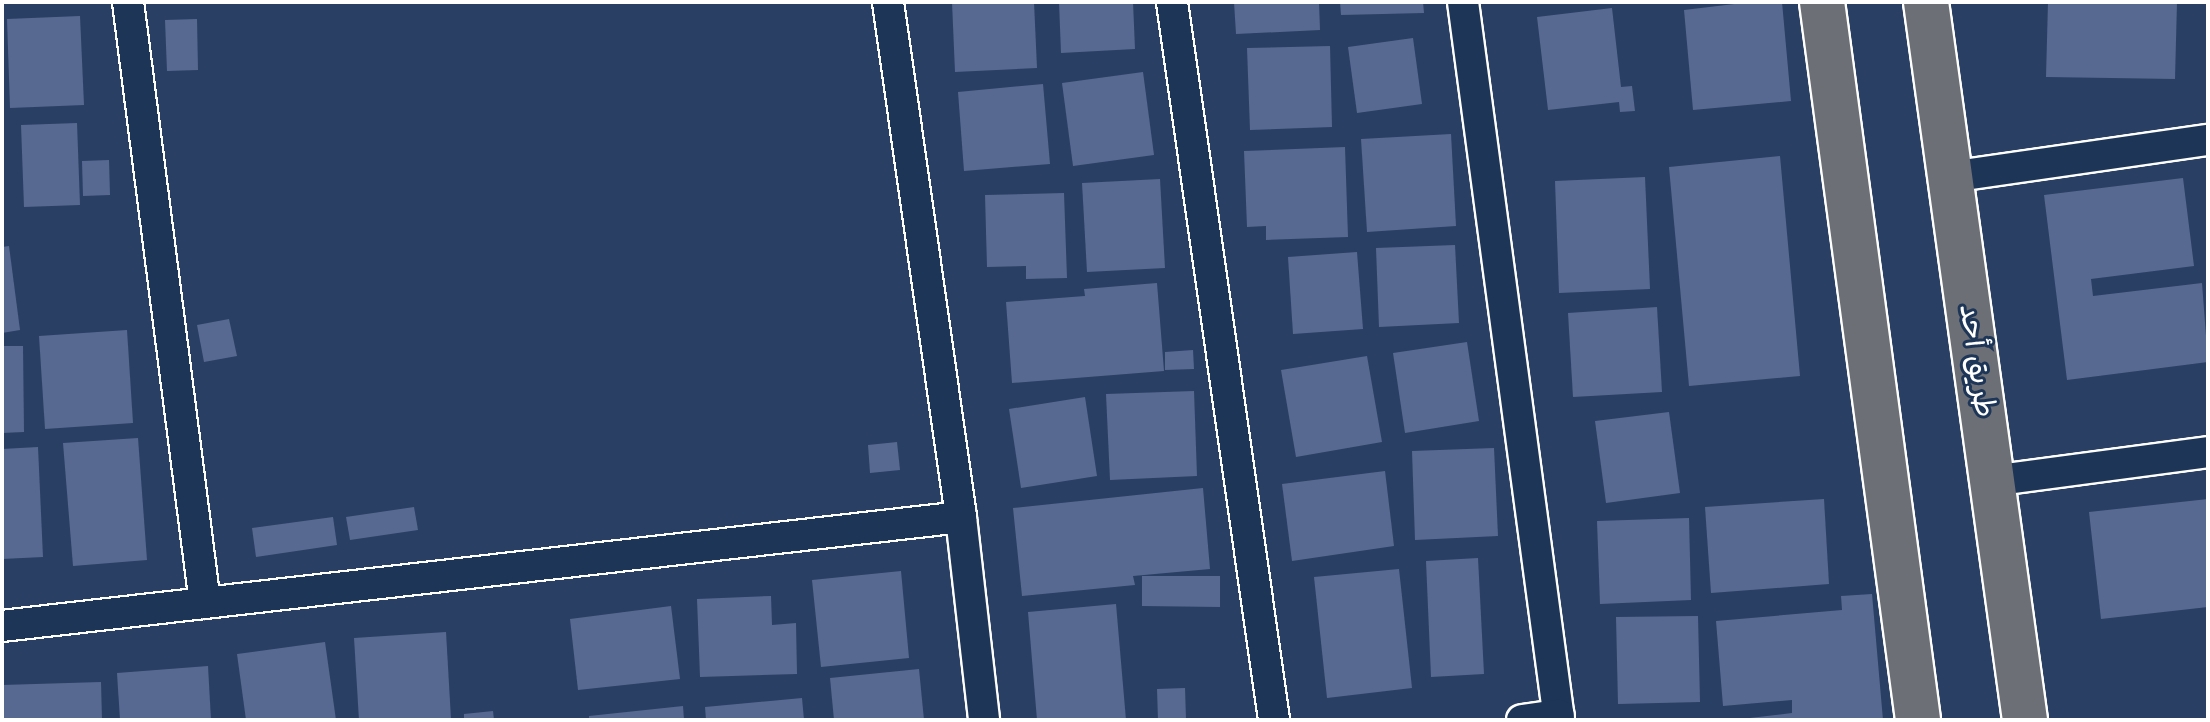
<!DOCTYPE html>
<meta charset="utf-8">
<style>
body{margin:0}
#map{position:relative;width:2210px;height:722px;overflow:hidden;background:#293f63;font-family:Mynerve,"Playpen Sans Arabic",sans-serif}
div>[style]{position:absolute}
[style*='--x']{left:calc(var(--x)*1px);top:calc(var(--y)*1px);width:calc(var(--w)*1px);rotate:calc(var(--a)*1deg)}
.building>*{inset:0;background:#576991}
.roads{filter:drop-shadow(2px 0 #fff) drop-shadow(-2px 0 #fff) drop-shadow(0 2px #fff) drop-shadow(0 -2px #fff)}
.street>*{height:30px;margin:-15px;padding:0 15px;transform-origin:15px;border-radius:15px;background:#1d3557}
.primary>*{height:44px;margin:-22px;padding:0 22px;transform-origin:22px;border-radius:22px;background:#6c6f75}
span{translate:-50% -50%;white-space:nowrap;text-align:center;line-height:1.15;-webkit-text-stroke:6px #1d3557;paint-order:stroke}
.street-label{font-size:30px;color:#fff}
.frame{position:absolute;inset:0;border:4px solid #fff;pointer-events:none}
</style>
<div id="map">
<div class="building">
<i style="clip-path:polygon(952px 2px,1034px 2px,1037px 68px,955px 72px)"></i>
<i style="clip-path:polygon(1059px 2px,1133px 2px,1135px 49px,1061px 53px)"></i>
<i style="clip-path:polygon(1234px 2px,1319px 2px,1320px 30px,1236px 34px)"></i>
<i style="clip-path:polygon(1340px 2px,1423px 2px,1424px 13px,1341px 15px)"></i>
<i style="clip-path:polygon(1751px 2px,1782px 2px,1791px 101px,1693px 110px,1684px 10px)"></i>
<i style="clip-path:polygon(2048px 2px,2177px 2px,2175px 79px,2046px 77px)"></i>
<i style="clip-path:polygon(1612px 8px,1621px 87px,1632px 86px,1635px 111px,1620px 112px,1619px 102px,1548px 110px,1537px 17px)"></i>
<i style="clip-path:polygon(80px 16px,84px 105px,10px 108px,7px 19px)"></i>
<i style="clip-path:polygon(197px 19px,198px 70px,167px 71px,165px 20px)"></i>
<i style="clip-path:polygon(1413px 38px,1422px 104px,1357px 113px,1348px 47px)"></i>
<i style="clip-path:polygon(1330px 46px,1332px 127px,1250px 130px,1247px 48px)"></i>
<i style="clip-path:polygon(1143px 72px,1154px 155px,1073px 166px,1062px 83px)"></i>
<i style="clip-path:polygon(1043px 84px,1050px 164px,964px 171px,958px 92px)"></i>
<i style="clip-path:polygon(77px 123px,80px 205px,24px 207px,21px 125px)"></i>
<i style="clip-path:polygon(1451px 134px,1456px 226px,1367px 232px,1361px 139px)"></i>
<i style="clip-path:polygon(1345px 147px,1348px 237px,1266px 240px,1266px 226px,1247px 227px,1244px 151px)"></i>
<i style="clip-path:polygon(1780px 156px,1800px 376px,1689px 386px,1669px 167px)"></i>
<i style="clip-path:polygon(109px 160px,110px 195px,83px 196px,82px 161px)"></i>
<i style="clip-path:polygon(1645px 177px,1650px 289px,1559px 293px,1555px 181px)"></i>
<i style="clip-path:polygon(2183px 178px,2194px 266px,2091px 279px,2093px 296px,2202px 283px,2208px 362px,2067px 380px,2044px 195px)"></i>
<i style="clip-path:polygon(1160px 179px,1165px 268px,1087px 272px,1082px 183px)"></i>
<i style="clip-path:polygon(1064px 193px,1067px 278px,1026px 279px,1026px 266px,987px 267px,985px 195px)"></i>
<i style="clip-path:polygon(1455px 245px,1459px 323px,1379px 327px,1376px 248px)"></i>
<i style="clip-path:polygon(9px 246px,20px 330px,2px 333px,2px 247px)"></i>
<i style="clip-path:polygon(1357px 252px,1363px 329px,1293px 334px,1288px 257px)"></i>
<i style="clip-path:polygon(1157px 283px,1164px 371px,1012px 383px,1006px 302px,1085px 296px,1084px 289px)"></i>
<i style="clip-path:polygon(1657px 307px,1662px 392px,1573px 397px,1568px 313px)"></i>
<i style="clip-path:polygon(229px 319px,237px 356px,204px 362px,197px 325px)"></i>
<i style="clip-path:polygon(127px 330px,133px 423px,45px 429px,39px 336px)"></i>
<i style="clip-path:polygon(1467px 342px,1479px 421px,1405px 433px,1393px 353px)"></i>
<i style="clip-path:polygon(2px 346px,23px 346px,24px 432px,2px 433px)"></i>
<i style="clip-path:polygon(1193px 350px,1194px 369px,1165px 370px,1165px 352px)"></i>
<i style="clip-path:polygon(1367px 356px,1382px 442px,1296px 457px,1281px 370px)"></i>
<i style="clip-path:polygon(1194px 391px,1197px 476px,1110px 480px,1106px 394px)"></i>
<i style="clip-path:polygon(1085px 397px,1097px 476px,1021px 488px,1009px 409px)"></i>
<i style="clip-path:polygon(1669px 412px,1680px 493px,1606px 503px,1595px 421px)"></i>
<i style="clip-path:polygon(138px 438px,147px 560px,73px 566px,63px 443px)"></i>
<i style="clip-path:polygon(897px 442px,900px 470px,870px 473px,868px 445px)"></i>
<i style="clip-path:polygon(38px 447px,43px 557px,2px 559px,2px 449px)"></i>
<i style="clip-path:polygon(1494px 448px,1498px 536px,1415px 540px,1412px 451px)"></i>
<i style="clip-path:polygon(1385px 471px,1394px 546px,1292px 561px,1282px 484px)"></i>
<i style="clip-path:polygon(1203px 488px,1210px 569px,1133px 576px,1135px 585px,1022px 596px,1013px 508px)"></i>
<i style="clip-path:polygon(1824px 499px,1829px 584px,1711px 593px,1705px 507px)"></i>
<i style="clip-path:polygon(2208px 499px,2208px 607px,2101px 619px,2089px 512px)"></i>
<i style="clip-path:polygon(414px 507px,418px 530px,350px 540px,346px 517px)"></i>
<i style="clip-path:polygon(333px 517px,337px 545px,256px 557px,252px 528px)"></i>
<i style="clip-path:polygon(1689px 518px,1691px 600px,1600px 604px,1597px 521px)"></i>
<i style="clip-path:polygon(1478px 558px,1484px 674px,1431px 677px,1426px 561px)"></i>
<i style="clip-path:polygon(1399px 569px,1412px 688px,1327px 698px,1314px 577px)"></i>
<i style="clip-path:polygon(901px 571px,909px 658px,821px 667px,812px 580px)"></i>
<i style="clip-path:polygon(1142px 576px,1220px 576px,1220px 607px,1142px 606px)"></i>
<i style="clip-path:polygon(1872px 594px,1883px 720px,1732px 720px,1792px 713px,1792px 700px,1723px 706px,1716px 621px,1842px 610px,1841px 596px)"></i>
<i style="clip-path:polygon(771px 596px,772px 625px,796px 623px,797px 674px,700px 677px,697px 599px)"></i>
<i style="clip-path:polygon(1116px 604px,1126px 720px,1037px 720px,1028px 612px)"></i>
<i style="clip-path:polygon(671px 606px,680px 679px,578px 690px,570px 619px)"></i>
<i style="clip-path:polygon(1698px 616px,1700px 702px,1618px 704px,1616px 617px)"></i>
<i style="clip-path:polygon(446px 632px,451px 719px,359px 720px,354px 638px)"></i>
<i style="clip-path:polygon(325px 642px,336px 720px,246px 720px,237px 654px)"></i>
<i style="clip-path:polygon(208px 666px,211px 720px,120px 720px,117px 673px)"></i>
<i style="clip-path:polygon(919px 669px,924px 720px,834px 720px,830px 678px)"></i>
<i style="clip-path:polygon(101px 682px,102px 720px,2px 720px,2px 685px)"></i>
<i style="clip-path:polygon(1185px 688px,1186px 720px,1158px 720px,1157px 689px)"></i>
<i style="clip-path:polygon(802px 698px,804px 720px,706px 720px,705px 707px)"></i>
<i style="clip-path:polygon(683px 706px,684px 720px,589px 720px,589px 716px)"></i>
<i style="clip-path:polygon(493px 711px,494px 720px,464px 720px,464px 714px)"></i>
</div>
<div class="roads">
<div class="street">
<i style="--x:128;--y:2;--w:606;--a:82.7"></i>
<i style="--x:888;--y:2;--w:520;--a:81.93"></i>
<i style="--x:961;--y:517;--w:204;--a:83.5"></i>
<i style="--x:1172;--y:2;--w:725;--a:81.91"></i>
<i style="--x:1463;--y:2;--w:724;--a:82.38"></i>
<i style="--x:1950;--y:177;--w:261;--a:-8.2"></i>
<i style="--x:1992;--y:481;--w:218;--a:-7.6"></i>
<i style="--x:2;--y:626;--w:965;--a:-6.48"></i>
<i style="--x:1522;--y:720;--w:37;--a:-8"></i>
</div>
<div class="primary">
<i style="--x:1822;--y:2;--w:724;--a:82.38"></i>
<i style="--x:1926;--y:2;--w:725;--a:82.15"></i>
</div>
</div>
<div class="street-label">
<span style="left:1976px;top:361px;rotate:82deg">طريق أحد</span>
</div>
<div class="frame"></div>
</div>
